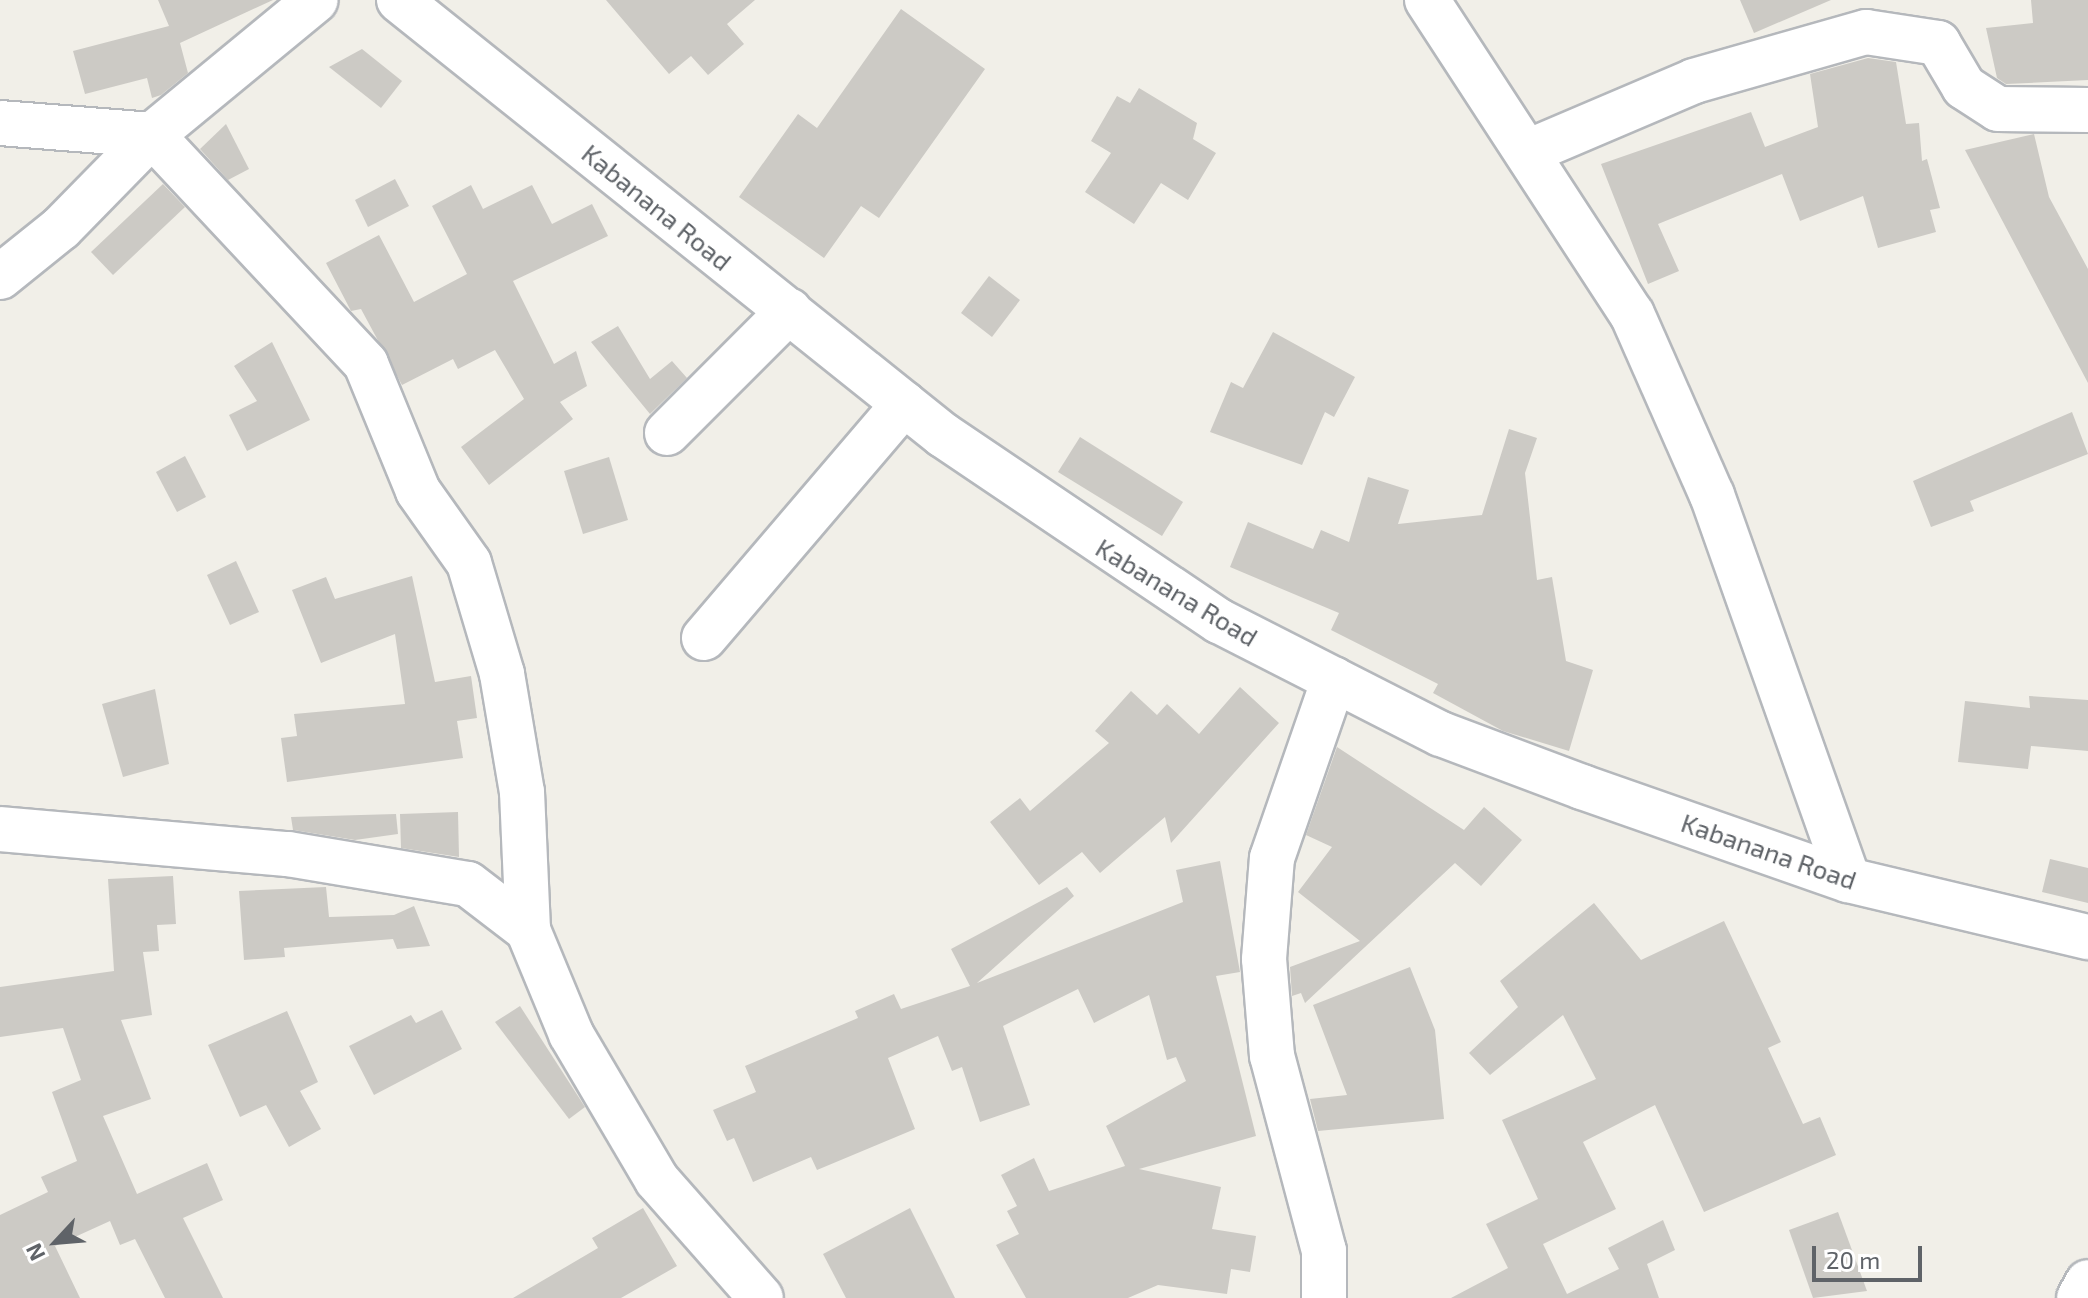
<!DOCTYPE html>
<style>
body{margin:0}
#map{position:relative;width:2088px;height:1298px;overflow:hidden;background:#f1efe8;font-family:"Exo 2",sans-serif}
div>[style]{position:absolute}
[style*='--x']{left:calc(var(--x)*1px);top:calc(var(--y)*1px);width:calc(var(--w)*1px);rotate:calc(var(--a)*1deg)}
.building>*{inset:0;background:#cccac5}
.roads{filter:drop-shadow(2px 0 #b5b8bc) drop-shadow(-2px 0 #b5b8bc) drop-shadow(0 2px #b5b8bc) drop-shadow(0 -2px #b5b8bc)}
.minor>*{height:44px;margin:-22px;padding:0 22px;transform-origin:22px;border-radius:22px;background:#fff}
span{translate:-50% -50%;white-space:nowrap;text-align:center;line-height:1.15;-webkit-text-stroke:7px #fff;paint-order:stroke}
.street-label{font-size:26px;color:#5f6368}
.north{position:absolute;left:16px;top:1202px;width:80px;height:80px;-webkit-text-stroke:6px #fff;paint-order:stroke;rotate:244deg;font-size:22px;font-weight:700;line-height:32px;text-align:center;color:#5f6368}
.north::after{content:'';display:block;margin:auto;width:28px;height:36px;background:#5f6368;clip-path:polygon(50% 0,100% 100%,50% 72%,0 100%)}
.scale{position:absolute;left:1812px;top:1246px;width:110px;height:36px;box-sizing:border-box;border:4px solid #5f6368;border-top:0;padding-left:10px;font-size:24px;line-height:28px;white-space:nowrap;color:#5f6368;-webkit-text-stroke:6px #fff;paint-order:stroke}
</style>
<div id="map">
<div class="building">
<i style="clip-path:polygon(158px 0,273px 0,180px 43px,188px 73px,161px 95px,152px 98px,147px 78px,85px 94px,73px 51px,169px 26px)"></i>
<i style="clip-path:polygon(606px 0,755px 0,727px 24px,744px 44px,708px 75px,691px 56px,669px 74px)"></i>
<i style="clip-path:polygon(1740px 0,1831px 0,1754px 33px)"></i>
<i style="clip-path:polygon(2031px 0,2088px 0,2088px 80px,2006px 84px,1997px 78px,1986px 28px,2033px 23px)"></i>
<i style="clip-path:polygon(901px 9px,985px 69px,879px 218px,861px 206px,824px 258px,739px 197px,798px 114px,817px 128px)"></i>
<i style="clip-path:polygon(362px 49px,402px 81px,381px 108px,329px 67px)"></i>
<i style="clip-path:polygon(1868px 58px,1896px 62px,1906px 124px,1919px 123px,1922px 161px,1927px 159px,1940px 208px,1930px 210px,1936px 232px,1878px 248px,1863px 196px,1800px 221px,1782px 174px,1658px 224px,1679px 271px,1648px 284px,1601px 164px,1751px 112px,1765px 147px,1818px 127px,1810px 74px)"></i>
<i style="clip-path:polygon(1139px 88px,1197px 123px,1193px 139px,1216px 153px,1188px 200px,1161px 183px,1134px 224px,1085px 192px,1111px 153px,1091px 141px,1117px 96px,1130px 103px)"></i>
<i style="clip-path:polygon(226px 124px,249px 169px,228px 180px,200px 149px)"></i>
<i style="clip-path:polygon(2034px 134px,2049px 197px,2088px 269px,2088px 383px,1965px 150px)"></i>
<i style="clip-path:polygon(395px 179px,409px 206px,368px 227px,355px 200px)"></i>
<i style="clip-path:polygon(163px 184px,185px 207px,113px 275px,91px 252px)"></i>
<i style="clip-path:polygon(471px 185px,483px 209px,532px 185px,552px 224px,592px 204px,608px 236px,513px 281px,554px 364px,576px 351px,587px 386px,560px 402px,573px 419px,489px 485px,461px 447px,524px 399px,495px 350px,458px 369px,453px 359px,402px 385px,361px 309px,351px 311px,326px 263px,379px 235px,414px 302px,467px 274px,432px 206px)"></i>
<i style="clip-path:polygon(989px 276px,1020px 300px,992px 337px,961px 313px)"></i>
<i style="clip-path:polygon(618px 326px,650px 379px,672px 361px,687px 378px,650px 414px,591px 342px)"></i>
<i style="clip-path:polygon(1273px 332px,1355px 377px,1334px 417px,1325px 412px,1302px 465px,1210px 432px,1231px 382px,1243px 388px)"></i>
<i style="clip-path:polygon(272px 342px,310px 420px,247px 451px,229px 415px,257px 401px,234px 366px)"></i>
<i style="clip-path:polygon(2072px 412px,2088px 454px,1970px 501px,1974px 511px,1931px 527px,1913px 481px)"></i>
<i style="clip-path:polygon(1509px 429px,1537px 438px,1525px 473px,1537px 580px,1552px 577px,1566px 661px,1593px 670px,1569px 751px,1503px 731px,1433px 693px,1438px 684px,1331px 630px,1339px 613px,1230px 567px,1248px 522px,1313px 549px,1321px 530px,1349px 542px,1368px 477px,1409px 490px,1398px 524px,1482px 515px)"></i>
<i style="clip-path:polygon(1080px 437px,1183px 502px,1162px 536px,1058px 472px)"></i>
<i style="clip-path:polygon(185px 456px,206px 497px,177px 512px,156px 472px)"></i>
<i style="clip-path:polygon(609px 457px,628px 520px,583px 534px,564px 471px)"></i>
<i style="clip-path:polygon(236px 561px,259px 612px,230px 625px,207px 575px)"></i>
<i style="clip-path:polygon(412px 576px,435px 682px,471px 676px,477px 718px,457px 721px,463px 758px,287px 782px,281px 738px,297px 736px,294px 714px,405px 704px,395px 634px,321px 663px,292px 590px,326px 577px,335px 599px)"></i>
<i style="clip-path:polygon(1240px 687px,1279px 723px,1171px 843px,1165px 817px,1100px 873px,1082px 852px,1039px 885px,990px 822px,1020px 798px,1030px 811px,1109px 743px,1095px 731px,1131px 691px,1157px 715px,1167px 704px,1199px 734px)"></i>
<i style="clip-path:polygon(155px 689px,169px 764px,123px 777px,102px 704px)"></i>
<i style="clip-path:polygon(2029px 696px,2088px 700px,2088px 751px,2031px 746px,2028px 769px,1958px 762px,1965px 701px,2030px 708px)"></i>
<i style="clip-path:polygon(1337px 747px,1464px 830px,1484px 807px,1522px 840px,1481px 886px,1455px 863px,1305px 1003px,1301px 993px,1292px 996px,1290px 967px,1360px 941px,1298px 892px,1332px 847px,1306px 835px)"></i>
<i style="clip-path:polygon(458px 812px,459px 857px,401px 848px,400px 814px)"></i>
<i style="clip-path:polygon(396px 814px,398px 834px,355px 840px,293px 830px,291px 817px)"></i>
<i style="clip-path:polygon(2050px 859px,2088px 868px,2088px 903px,2042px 892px)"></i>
<i style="clip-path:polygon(1220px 861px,1240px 972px,1216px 976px,1256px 1136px,1139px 1169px,1221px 1187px,1212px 1229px,1256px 1236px,1250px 1272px,1231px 1269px,1227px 1294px,1158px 1285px,1128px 1298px,1026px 1298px,996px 1245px,1019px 1234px,1007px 1211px,1017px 1206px,1001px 1175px,1034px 1158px,1049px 1191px,1125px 1166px,1106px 1126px,1186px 1081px,1176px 1057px,1167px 1060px,1149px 995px,1094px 1023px,1078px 989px,1003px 1026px,1030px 1105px,980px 1122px,962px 1067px,952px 1071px,938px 1036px,888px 1058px,915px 1129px,817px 1170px,811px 1157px,753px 1182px,734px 1138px,727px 1141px,713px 1110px,756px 1092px,745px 1066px,858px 1018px,855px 1011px,894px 994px,901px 1009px,970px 986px,951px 949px,1067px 887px,1074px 896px,977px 983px,1183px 902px,1176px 870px)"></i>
<i style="clip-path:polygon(173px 876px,176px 924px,157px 925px,159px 951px,143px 952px,152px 1015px,121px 1020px,151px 1099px,103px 1116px,137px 1194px,207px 1163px,223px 1200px,183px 1218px,223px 1298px,165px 1298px,135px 1239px,120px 1245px,110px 1221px,55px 1246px,80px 1298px,0 1298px,0 1215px,48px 1192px,41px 1177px,77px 1161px,52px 1092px,81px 1080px,63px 1028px,0 1037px,0 987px,114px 971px,108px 879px)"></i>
<i style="clip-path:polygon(326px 887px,329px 917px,394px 915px,414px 906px,430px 946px,397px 949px,393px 939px,284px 948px,285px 957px,244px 960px,239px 891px)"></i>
<i style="clip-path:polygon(1594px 903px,1641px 960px,1724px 921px,1781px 1042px,1768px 1048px,1803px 1124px,1820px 1117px,1836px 1155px,1704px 1212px,1655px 1105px,1583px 1142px,1616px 1209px,1543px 1244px,1567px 1294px,1619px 1269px,1608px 1248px,1663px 1220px,1675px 1250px,1647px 1264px,1659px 1298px,1451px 1298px,1508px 1268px,1486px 1224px,1538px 1199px,1502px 1120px,1596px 1079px,1563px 1015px,1490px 1075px,1469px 1053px,1518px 1007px,1500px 981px)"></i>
<i style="clip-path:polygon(1410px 967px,1435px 1030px,1444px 1119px,1318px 1131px,1310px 1099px,1347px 1095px,1313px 1005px)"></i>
<i style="clip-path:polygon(520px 1006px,585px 1107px,569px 1119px,495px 1022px)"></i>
<i style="clip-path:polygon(442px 1010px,462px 1049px,374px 1095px,349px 1046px,411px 1015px,416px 1023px)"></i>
<i style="clip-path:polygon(287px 1011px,318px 1082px,300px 1091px,321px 1129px,289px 1147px,266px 1105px,240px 1117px,208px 1045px)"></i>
<i style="clip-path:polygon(643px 1208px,677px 1266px,621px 1298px,513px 1298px,598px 1248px,592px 1238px)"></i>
<i style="clip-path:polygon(910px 1208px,955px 1298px,846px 1298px,823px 1254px)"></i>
<i style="clip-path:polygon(1838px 1212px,1867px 1291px,1813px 1298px,1789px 1230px)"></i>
</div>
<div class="roads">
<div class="minor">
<i style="--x:399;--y:0;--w:697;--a:38.65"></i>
<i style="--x:943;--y:435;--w:333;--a:34"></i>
<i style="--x:1219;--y:621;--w:249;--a:27"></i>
<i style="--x:1441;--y:734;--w:151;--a:20.6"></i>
<i style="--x:1582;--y:787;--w:282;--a:19.3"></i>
<i style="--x:1848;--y:880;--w:247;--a:13.4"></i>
<i style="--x:1427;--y:0;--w:375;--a:56.9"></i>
<i style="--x:1632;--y:314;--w:198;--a:66.2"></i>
<i style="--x:1712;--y:495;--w:408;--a:70.5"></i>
<i style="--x:0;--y:123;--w:152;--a:4.5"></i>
<i style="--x:152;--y:135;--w:212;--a:-39.5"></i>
<i style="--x:1530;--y:151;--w:178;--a:-23.1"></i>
<i style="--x:1694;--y:81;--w:179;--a:-15.9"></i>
<i style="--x:1866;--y:32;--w:73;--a:8.7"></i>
<i style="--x:1938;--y:43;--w:51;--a:59.4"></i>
<i style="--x:1964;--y:87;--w:40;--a:32.9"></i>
<i style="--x:1998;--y:109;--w:90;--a:0.6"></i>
<i style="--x:0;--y:277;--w:78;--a:-38.8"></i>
<i style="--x:61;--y:228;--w:130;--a:-45.6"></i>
<i style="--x:152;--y:135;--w:313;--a:46.9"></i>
<i style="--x:366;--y:364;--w:137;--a:67.7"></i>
<i style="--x:418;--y:491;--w:88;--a:54.7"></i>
<i style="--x:469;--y:563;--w:116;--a:73.4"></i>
<i style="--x:502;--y:674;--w:120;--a:80.4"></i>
<i style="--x:522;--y:792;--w:138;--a:87.5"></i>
<i style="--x:528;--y:930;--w:113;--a:67.5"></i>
<i style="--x:571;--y:1034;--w:169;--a:59.5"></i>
<i style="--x:657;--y:1180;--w:157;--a:48.6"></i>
<i style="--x:667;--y:433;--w:173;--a:-45"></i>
<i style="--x:704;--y:638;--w:308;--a:-49.5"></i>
<i style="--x:0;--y:829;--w:289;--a:5"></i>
<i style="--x:288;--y:854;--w:182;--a:9.5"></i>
<i style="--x:468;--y:884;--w:76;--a:37.5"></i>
<i style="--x:1324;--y:1298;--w:47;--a:-90"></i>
<i style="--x:1324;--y:1251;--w:202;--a:-104.9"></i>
<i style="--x:1272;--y:1056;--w:97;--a:-94.7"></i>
<i style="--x:1264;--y:959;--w:101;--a:-85.5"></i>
<i style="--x:1272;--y:858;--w:189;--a:-70.9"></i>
<i style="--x:2079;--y:1298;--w:18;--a:-61"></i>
</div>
</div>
<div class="street-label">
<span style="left:657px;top:207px;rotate:39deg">Kabanana Road</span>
<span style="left:1177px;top:592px;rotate:31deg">Kabanana Road</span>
<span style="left:1769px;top:851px;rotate:19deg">Kabanana Road</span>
</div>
<div class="north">N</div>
<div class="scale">20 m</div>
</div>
